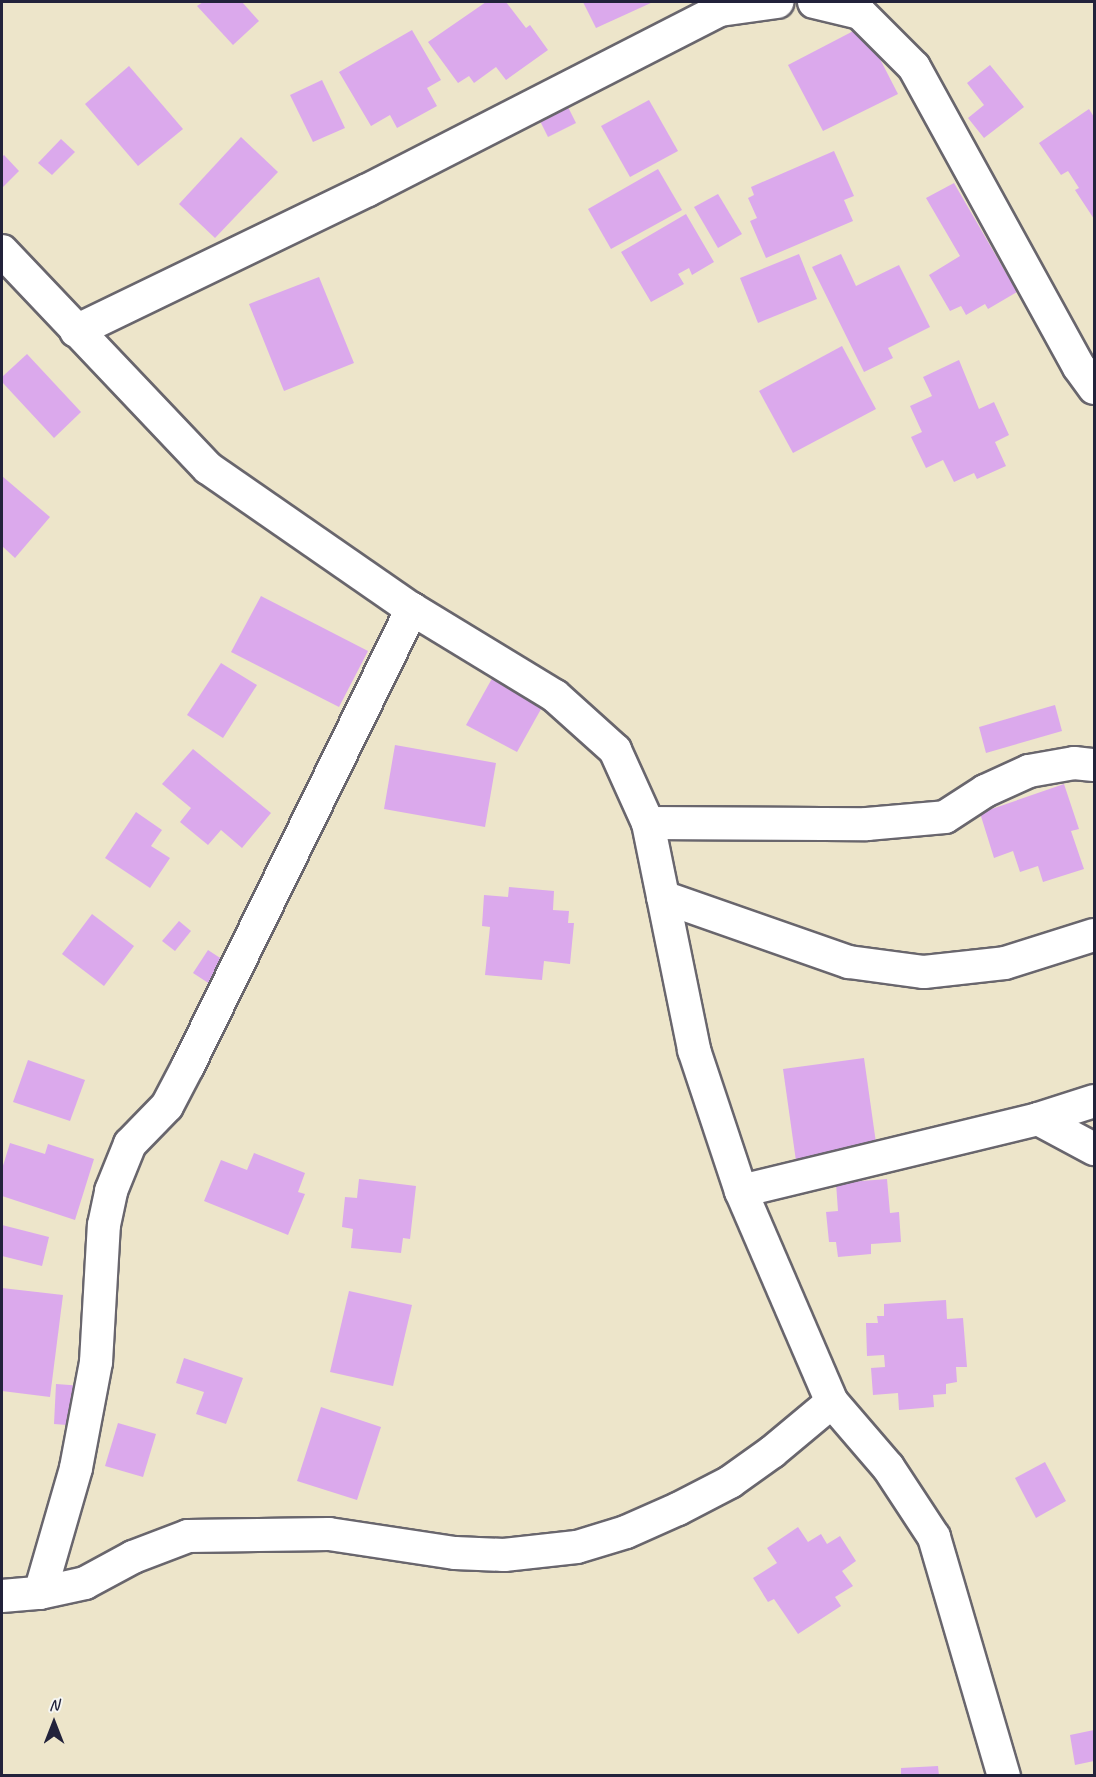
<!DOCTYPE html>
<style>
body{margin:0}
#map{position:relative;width:1096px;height:1777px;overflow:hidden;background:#ede5ca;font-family:Caveat,sans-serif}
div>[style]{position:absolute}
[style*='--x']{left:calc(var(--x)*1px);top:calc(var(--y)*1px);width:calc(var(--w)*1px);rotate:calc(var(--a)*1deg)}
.building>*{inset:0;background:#dba9ec}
.roads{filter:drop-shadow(2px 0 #69666d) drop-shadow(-2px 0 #69666d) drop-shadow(0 2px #69666d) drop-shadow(0 -2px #69666d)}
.street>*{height:32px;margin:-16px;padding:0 16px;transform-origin:16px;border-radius:16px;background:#fff}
span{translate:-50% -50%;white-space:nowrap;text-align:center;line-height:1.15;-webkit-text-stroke:4.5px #f6f6f2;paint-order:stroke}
.frame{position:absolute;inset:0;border:3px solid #22223b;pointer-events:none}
.north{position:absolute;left:24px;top:1693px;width:60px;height:60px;-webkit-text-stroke:4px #f6f6f2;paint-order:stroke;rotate:0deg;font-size:16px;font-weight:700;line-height:24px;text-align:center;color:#22223b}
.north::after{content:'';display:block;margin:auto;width:21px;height:27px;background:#22223b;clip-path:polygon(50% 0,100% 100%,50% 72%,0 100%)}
</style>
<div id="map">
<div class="building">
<i style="clip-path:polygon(203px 2px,242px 2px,259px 21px,233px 45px,197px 6px)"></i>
<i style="clip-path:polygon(486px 2px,506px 2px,526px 28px,530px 25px,548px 50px,506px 80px,496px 67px,474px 83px,469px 76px,458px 83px,428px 42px)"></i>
<i style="clip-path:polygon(583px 2px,653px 2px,596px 28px)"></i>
<i style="clip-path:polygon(863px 26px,898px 94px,823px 131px,788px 65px)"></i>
<i style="clip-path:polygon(412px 30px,441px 80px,427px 88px,437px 106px,397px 128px,390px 115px,371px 126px,339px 72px)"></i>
<i style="clip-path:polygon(990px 65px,1024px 107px,984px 138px,968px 118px,984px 105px,967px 83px)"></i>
<i style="clip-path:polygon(129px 66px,183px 129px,138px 166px,85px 104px)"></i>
<i style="clip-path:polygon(322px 80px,345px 128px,313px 142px,290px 95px)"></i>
<i style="clip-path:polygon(649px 100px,678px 151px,630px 177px,601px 126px)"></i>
<i style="clip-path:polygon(568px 107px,576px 123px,548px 137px,540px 121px)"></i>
<i style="clip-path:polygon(1089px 109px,1094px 117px,1094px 219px,1075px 190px,1079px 188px,1068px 171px,1061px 175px,1039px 143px)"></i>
<i style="clip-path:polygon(241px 137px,278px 172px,215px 238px,179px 204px)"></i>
<i style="clip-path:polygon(61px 139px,75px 152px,52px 175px,38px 163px)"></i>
<i style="clip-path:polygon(834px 151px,854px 196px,844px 200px,853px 221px,766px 258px,750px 221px,757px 218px,748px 198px,754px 195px,751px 187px)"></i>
<i style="clip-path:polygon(4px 155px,19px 171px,2px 188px,2px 157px)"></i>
<i style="clip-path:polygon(658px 169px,682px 210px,611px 249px,588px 209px)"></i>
<i style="clip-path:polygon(954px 183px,1017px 292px,988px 309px,985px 304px,966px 315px,961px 306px,950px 311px,929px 275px,960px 256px,926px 198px)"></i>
<i style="clip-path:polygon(718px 194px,742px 234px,718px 248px,694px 207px)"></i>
<i style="clip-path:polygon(686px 214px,714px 262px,692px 275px,689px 268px,678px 274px,684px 284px,651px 302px,621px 252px)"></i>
<i style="clip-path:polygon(799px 254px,817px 299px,758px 323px,740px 278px)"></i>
<i style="clip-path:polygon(841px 254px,856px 286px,899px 265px,930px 327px,888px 348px,893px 358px,864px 372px,812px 267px)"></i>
<i style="clip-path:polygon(319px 277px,354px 363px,284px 391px,249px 304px)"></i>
<i style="clip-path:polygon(842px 346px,876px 409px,793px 453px,759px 391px)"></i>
<i style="clip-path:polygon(27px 354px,81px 412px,54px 438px,2px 382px,2px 377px)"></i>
<i style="clip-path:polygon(959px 360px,979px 409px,994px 402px,1009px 435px,995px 442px,1006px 466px,977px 479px,974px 473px,954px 482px,943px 460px,926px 468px,911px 437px,922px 432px,910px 406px,932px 396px,923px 377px)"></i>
<i style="clip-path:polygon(2px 476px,50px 517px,15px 558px,2px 546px)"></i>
<i style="clip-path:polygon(261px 596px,368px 651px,339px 707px,231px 652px)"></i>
<i style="clip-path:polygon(221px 663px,257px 685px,223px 738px,187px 715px)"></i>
<i style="clip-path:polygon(499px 666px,550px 693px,517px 752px,466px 725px)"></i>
<i style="clip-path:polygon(1055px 705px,1062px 731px,986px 753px,979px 727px)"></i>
<i style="clip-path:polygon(395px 745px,496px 763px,485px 827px,384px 809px)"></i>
<i style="clip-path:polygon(193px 749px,271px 813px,242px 848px,221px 830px,208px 845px,180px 822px,191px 808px,162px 784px)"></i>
<i style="clip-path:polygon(1064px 784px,1079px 829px,1071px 831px,1084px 869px,1043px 882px,1038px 866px,1020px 872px,1013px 851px,994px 858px,980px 813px)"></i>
<i style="clip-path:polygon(136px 812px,162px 830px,151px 846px,170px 858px,150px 888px,105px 858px)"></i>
<i style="clip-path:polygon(509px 887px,554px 891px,553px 910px,569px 911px,568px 923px,574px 923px,570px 964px,544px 961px,542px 980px,485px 975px,490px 927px,482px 926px,484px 895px,508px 897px)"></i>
<i style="clip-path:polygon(92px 914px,134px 946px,104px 986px,62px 954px)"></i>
<i style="clip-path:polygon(179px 921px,191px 931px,175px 951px,162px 941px)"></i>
<i style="clip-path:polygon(208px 950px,234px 967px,219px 990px,193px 973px)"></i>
<i style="clip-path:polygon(864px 1058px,877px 1150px,796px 1161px,783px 1069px)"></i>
<i style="clip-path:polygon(28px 1060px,85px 1080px,70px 1121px,13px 1102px)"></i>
<i style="clip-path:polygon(10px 1143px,45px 1154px,48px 1144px,94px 1159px,75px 1220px,2px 1196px,2px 1169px)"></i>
<i style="clip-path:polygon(254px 1153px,305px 1173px,298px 1192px,305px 1194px,288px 1235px,204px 1201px,221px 1160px,247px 1170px)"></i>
<i style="clip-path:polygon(359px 1179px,416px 1186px,410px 1239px,403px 1238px,401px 1253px,351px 1248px,353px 1229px,342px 1227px,345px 1197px,357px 1198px)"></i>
<i style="clip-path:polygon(887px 1179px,890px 1213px,899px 1212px,901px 1242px,871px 1244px,871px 1254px,838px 1257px,836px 1242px,829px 1242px,826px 1212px,838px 1211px,836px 1183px)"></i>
<i style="clip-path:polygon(2px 1225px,49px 1237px,42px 1266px,2px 1256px)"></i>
<i style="clip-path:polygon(2px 1288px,63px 1295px,50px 1397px,2px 1391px)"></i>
<i style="clip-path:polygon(349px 1291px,412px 1305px,393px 1386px,330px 1372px)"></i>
<i style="clip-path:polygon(946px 1300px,947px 1319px,963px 1318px,967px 1367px,956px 1367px,957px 1382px,946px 1384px,946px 1394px,933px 1395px,934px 1407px,899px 1410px,898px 1393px,873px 1395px,871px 1368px,885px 1367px,884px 1355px,867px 1356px,866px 1323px,878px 1323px,877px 1316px,884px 1316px,884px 1304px)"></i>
<i style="clip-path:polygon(184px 1358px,243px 1378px,226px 1424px,196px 1414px,204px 1392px,176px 1383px)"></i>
<i style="clip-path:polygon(56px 1384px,83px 1386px,80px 1426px,54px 1424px)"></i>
<i style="clip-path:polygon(321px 1407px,381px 1427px,357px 1500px,297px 1481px)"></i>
<i style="clip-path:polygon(118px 1423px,156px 1434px,143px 1477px,105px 1466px)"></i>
<i style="clip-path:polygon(1045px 1462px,1066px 1501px,1036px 1518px,1015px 1478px)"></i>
<i style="clip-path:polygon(798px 1527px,808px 1542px,821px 1534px,827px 1544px,840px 1536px,856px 1561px,842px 1571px,853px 1586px,835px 1597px,841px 1606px,798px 1634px,774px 1599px,768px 1602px,753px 1578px,777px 1563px,767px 1548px)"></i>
<i style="clip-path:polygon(1094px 1730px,1094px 1761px,1075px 1765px,1070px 1735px)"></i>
<i style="clip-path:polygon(938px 1766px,939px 1776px,901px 1776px,901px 1768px)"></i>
</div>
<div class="roads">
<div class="street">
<i style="--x:814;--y:2;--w:47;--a:13.4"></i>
<i style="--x:860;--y:13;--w:76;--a:45"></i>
<i style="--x:914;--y:67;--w:342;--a:61.2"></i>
<i style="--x:1079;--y:367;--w:26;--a:54"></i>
<i style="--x:2;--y:251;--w:299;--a:46.5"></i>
<i style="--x:208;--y:468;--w:248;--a:34.7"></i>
<i style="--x:412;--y:609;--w:167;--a:31.3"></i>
<i style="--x:555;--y:696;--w:81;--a:42"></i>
<i style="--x:615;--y:750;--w:80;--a:65.7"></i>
<i style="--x:648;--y:823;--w:232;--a:78.5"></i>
<i style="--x:694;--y:1050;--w:149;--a:71.6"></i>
<i style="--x:741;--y:1191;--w:230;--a:66.7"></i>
<i style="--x:832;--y:1402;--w:86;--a:49.3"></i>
<i style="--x:888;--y:1467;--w:84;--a:56.7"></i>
<i style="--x:934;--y:1537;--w:249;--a:73.7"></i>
<i style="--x:76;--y:331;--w:324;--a:-25.8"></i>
<i style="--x:368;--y:190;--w:395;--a:-27.1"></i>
<i style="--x:720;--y:10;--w:58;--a:-8"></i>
<i style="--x:648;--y:823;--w:219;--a:0.3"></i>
<i style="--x:867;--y:824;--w:78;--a:-5.1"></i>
<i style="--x:945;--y:817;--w:48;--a:-33"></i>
<i style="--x:985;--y:791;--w:48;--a:-24.4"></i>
<i style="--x:1029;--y:771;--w:46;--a:-10.1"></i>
<i style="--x:1074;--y:763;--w:20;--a:6"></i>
<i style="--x:663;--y:897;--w:197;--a:19.3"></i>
<i style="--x:849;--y:962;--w:76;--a:7.6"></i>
<i style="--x:924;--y:972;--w:81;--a:-6.3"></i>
<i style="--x:1005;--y:963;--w:93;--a:-17.5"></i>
<i style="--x:1038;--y:1119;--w:64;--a:28.2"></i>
<i style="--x:741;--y:1191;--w:306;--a:-13.6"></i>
<i style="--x:1038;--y:1119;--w:59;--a:-17.8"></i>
<i style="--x:40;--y:1593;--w:130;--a:-73.9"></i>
<i style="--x:76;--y:1468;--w:108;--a:-79.3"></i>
<i style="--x:96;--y:1362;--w:137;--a:-86.7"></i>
<i style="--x:104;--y:1225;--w:35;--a:-78"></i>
<i style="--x:111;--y:1191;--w:51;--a:-68"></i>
<i style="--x:130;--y:1144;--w:53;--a:-45.8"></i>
<i style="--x:167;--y:1106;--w:45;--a:-62.3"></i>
<i style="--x:188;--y:1066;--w:509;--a:-63.89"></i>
<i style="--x:2;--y:1596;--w:38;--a:-5"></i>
<i style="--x:40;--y:1593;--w:46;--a:-12.5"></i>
<i style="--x:85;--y:1583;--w:55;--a:-28.4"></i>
<i style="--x:133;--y:1557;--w:59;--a:-20.9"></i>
<i style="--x:188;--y:1536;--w:141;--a:-0.8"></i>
<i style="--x:329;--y:1534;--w:127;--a:8.6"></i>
<i style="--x:455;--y:1553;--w:49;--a:2.3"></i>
<i style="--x:504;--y:1555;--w:73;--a:-6.3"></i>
<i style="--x:577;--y:1547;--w:51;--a:-17"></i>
<i style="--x:626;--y:1532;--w:57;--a:-23.9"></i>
<i style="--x:678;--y:1509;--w:59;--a:-27.4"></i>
<i style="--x:730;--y:1482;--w:52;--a:-35.5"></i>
<i style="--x:772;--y:1452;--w:78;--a:-39.8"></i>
</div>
</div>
<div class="frame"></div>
<div class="north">N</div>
</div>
